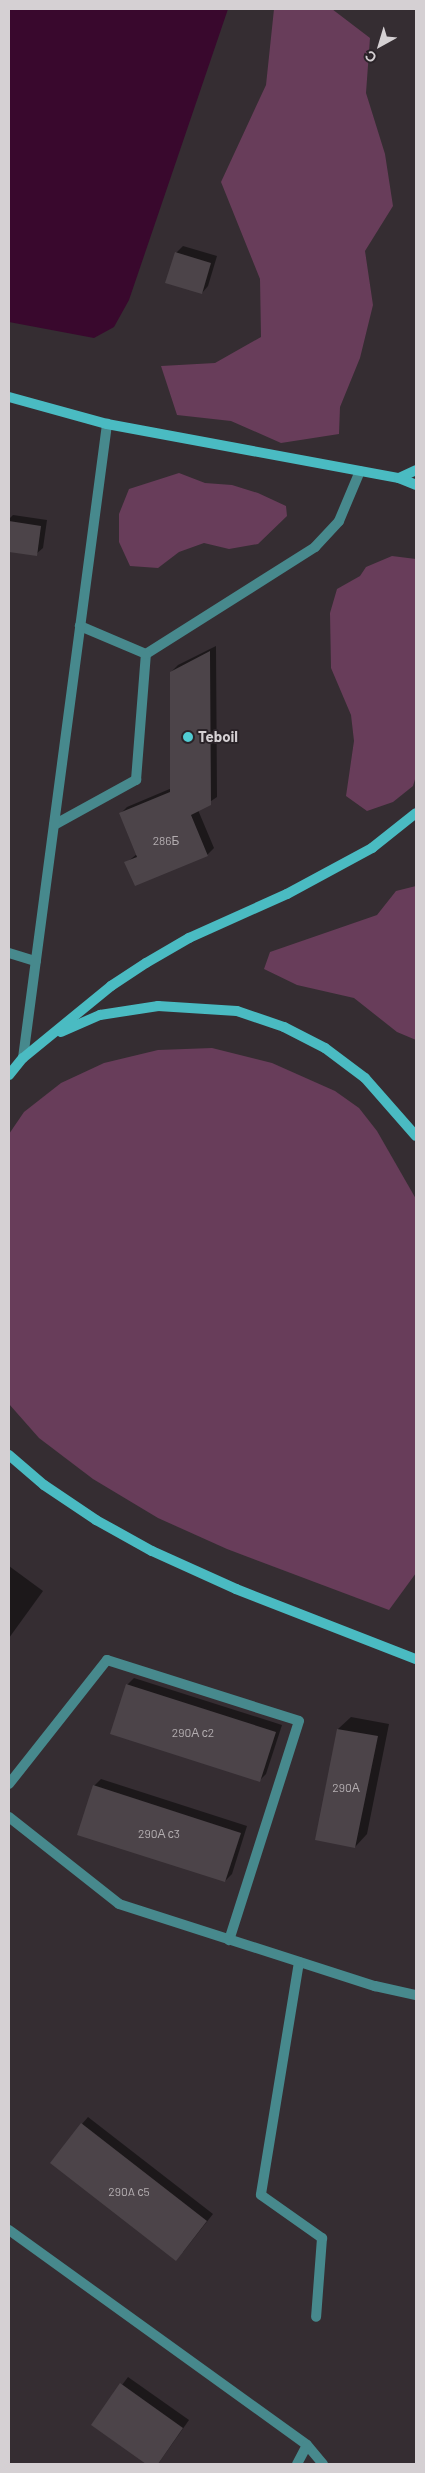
<!DOCTYPE html>
<meta charset="utf-8">
<style>
body{margin:0}
#map{position:relative;width:425px;height:2473px;overflow:hidden;background:#352d32;font-family:Barlow,sans-serif}
div>[style]{position:absolute}
[style*='--x']{left:calc(var(--x)*1px);top:calc(var(--y)*1px);width:calc(var(--w)*1px);rotate:calc(var(--a)*1deg)}
.green>*{inset:0;background:#683d5a}
.water>*{inset:0;background:#39082d}
.shadow>*{inset:0;background:#0007}
.building>*{inset:0;background:#4c4449}
.lane>*{height:10px;margin:-5px;padding:0 5px;transform-origin:5px;border-radius:5px;background:#47898d}
.street>*{height:10px;margin:-5px;padding:0 5px;transform-origin:5px;border-radius:5px;background:#47898d}
.secondary>*{height:10px;margin:-5px;padding:0 5px;transform-origin:5px;border-radius:5px;background:#4abbc2}
.dots>*{width:14px;height:14px;translate:-50% -50%;box-sizing:border-box;border:2px solid #2a2328;border-radius:50%}
span{translate:-50% -50%;white-space:nowrap;text-align:center;line-height:1.15;-webkit-text-stroke:4px #2a2328;paint-order:stroke}
.number-label{font-size:12px;color:#b3adb0}
.number-label span{-webkit-text-stroke-width:0}
.poi-label{font-size:15px;color:#d5d0d3;font-weight:700}
.left{translate:0 -50%;text-align:left}
.frame{position:absolute;inset:0;border:10px solid #d5d0d3;pointer-events:none}
.north{position:absolute;left:355px;top:20px;width:50px;height:50px;-webkit-text-stroke:4px #2a2328;paint-order:stroke;rotate:219deg;font-size:14px;font-weight:700;line-height:20px;text-align:center;color:#d5d0d3}
.north::after{content:'';display:block;margin:auto;width:18px;height:22px;background:#d5d0d3;clip-path:polygon(50% 0,100% 100%,50% 72%,0 100%)}
</style>
<div id="map">
<div class="green">
<i style="clip-path:polygon(274px 9px,332px 9px,370px 38px,366px 93px,385px 154px,393px 206px,365px 251px,373px 305px,360px 358px,340px 407px,339px 434px,281px 443px,231px 421px,177px 415px,161px 366px,215px 363px,261px 337px,260px 279px,221px 182px,266px 85px)"></i>
<i style="clip-path:polygon(179px 473px,205px 483px,232px 485px,258px 493px,286px 506px,287px 516px,258px 544px,229px 549px,204px 543px,179px 552px,158px 568px,130px 566px,119px 542px,119px 514px,129px 489px)"></i>
<i style="clip-path:polygon(392px 556px,416px 559px,416px 776px,413px 786px,393px 802px,367px 811px,346px 796px,354px 741px,351px 715px,331px 668px,330px 613px,337px 589px,360px 576px,366px 567px)"></i>
<i style="clip-path:polygon(416px 886px,416px 1040px,397px 1032px,354px 998px,297px 985px,264px 969px,270px 952px,377px 915px,396px 891px)"></i>
<i style="clip-path:polygon(212px 1048px,272px 1063px,335px 1091px,359px 1108px,377px 1131px,416px 1199px,416px 1573px,389px 1610px,227px 1549px,158px 1518px,93px 1479px,39px 1438px,9px 1404px,9px 1134px,24px 1112px,61px 1083px,104px 1063px,158px 1050px)"></i>
</div>
<div class="water">
<i style="clip-path:polygon(9px 9px,228px 9px,129px 300px,114px 327px,94px 338px,9px 322px)"></i>
</div>
<div class="shadow">
<i style="clip-path:polygon(183px 246px,217px 256px,208px 286px,202px 293px,176px 253px)"></i>
<i style="clip-path:polygon(13px 515px,47px 520px,43px 548px,36px 554px,9px 550px,9px 519px)"></i>
<i style="clip-path:polygon(216px 646px,217px 797px,198px 810px,214px 848px,207px 855px,126px 863px,137px 854px,120px 814px,127px 807px,172px 788px,171px 672px,178px 665px)"></i>
<i style="clip-path:polygon(9px 1566px,43px 1591px,9px 1638px)"></i>
<i style="clip-path:polygon(134px 1678px,282px 1725px,266px 1774px,259px 1781px,127px 1685px)"></i>
<i style="clip-path:polygon(351px 1717px,389px 1724px,367px 1834px,355px 1847px,316px 1839px,338px 1729px)"></i>
<i style="clip-path:polygon(101px 1779px,247px 1826px,232px 1874px,225px 1881px,94px 1786px)"></i>
<i style="clip-path:polygon(88px 2117px,213px 2214px,183px 2252px,82px 2124px)"></i>
<i style="clip-path:polygon(128px 2377px,189px 2420px,158px 2464px,148px 2464px,92px 2425px)"></i>
</div>
<div class="building">
<i style="clip-path:polygon(175px 252px,211px 263px,202px 294px,165px 283px)"></i>
<i style="clip-path:polygon(9px 521px,41px 526px,37px 556px,9px 552px)"></i>
<i style="clip-path:polygon(210px 651px,211px 805px,191px 815px,208px 856px,135px 886px,124px 862px,137px 857px,119px 813px,170px 792px,170px 672px)"></i>
<i style="clip-path:polygon(126px 1684px,276px 1732px,260px 1782px,110px 1734px)"></i>
<i style="clip-path:polygon(337px 1729px,378px 1736px,355px 1848px,315px 1840px)"></i>
<i style="clip-path:polygon(93px 1785px,241px 1833px,225px 1882px,77px 1835px)"></i>
<i style="clip-path:polygon(81px 2123px,207px 2221px,176px 2261px,50px 2163px)"></i>
<i style="clip-path:polygon(120px 2383px,183px 2428px,158px 2464px,146px 2464px,91px 2425px)"></i>
</div>
<div class="lane">
<i style="--x:146;--y:654;--w:200;--a:-32.3"></i>
<i style="--x:315;--y:547;--w:35;--a:-47"></i>
<i style="--x:339;--y:521;--w:54;--a:-67.2"></i>
<i style="--x:54;--y:825;--w:94;--a:-28.8"></i>
<i style="--x:136;--y:780;--w:126;--a:-85.5"></i>
<i style="--x:146;--y:654;--w:72;--a:-157"></i>
<i style="--x:9;--y:953;--w:28;--a:17"></i>
<i style="--x:9;--y:1784;--w:158;--a:-51.7"></i>
<i style="--x:107;--y:1660;--w:201;--a:17.6"></i>
<i style="--x:299;--y:1721;--w:230;--a:107.7"></i>
<i style="--x:9;--y:1817;--w:140;--a:38.3"></i>
<i style="--x:119;--y:1904;--w:269;--a:17.8"></i>
<i style="--x:375;--y:1986;--w:42;--a:12.4"></i>
<i style="--x:299;--y:1962;--w:236;--a:99.3"></i>
<i style="--x:261;--y:2195;--w:75;--a:35.2"></i>
<i style="--x:322;--y:2238;--w:79;--a:94.3"></i>
<i style="--x:9;--y:2230;--w:367;--a:35.8"></i>
<i style="--x:307;--y:2445;--w:25;--a:50"></i>
<i style="--x:297;--y:2464;--w:21;--a:-62"></i>
</div>
<div class="street">
<i style="--x:23;--y:1058;--w:640;--a:-82.45"></i>
</div>
<div class="secondary">
<i style="--x:9;--y:397;--w:102;--a:15.4"></i>
<i style="--x:107;--y:424;--w:297;--a:10.5"></i>
<i style="--x:399;--y:478;--w:18;--a:22"></i>
<i style="--x:399;--y:478;--w:19;--a:-25"></i>
<i style="--x:61;--y:1032;--w:43;--a:-23.6"></i>
<i style="--x:100;--y:1015;--w:59;--a:-8.8"></i>
<i style="--x:158;--y:1006;--w:79;--a:3.6"></i>
<i style="--x:237;--y:1011;--w:50;--a:18.8"></i>
<i style="--x:284;--y:1027;--w:46;--a:27.1"></i>
<i style="--x:325;--y:1048;--w:50;--a:36.9"></i>
<i style="--x:365;--y:1078;--w:77;--a:48.7"></i>
<i style="--x:9;--y:1075;--w:22;--a:-51"></i>
<i style="--x:23;--y:1058;--w:114;--a:-39.3"></i>
<i style="--x:111;--y:986;--w:42;--a:-33.3"></i>
<i style="--x:146;--y:963;--w:50;--a:-30.2"></i>
<i style="--x:189;--y:938;--w:107;--a:-24.2"></i>
<i style="--x:287;--y:894;--w:97;--a:-28.4"></i>
<i style="--x:372;--y:848;--w:56;--a:-38.5"></i>
<i style="--x:9;--y:1455;--w:46;--a:40.6"></i>
<i style="--x:44;--y:1485;--w:63;--a:33.9"></i>
<i style="--x:96;--y:1520;--w:64;--a:29"></i>
<i style="--x:152;--y:1551;--w:92;--a:24.3"></i>
<i style="--x:236;--y:1589;--w:193;--a:21.3"></i>
</div>
<div class="dots">
<i style="left:188px;top:737px;background:#51ccd3"></i>
</div>
<div class="number-label">
<span style="left:166px;top:841px">286Б</span>
<span style="left:193px;top:1733px">290А с2</span>
<span style="left:346px;top:1788px">290А</span>
<span style="left:159px;top:1834px">290А с3</span>
<span style="left:129px;top:2192px">290A с5</span>
</div>
<div class="poi-label">
<span class="left" style="left:198px;top:737px">Teboil</span>
</div>
<div class="frame"></div>
<div class="north">С</div>
</div>
